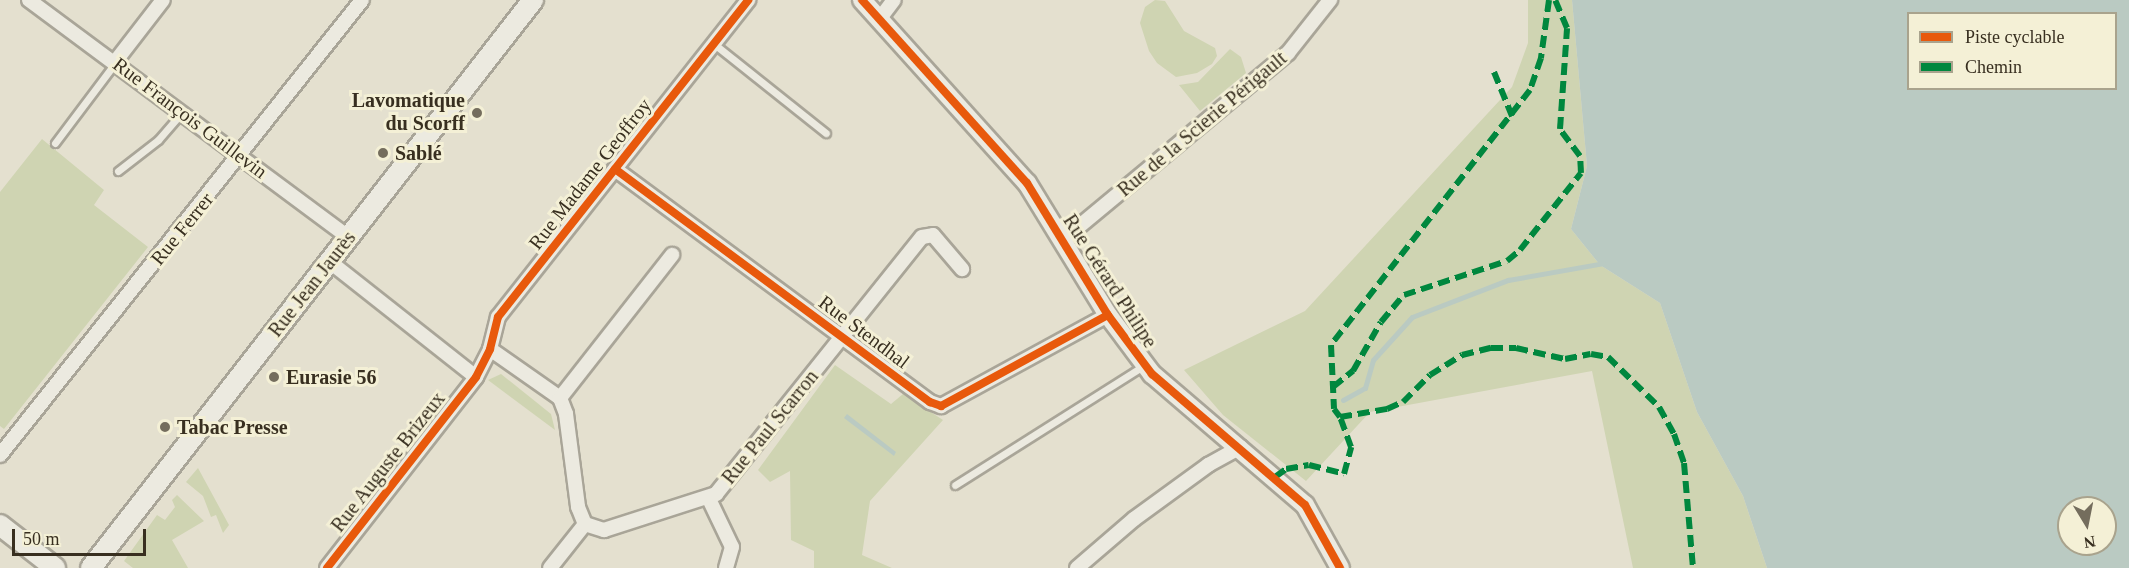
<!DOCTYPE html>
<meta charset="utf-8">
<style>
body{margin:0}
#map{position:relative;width:2129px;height:568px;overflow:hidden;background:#e4e0cf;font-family:"Times New Roman",serif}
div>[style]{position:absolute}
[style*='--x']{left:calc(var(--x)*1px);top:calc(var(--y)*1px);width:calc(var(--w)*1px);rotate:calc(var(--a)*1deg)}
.green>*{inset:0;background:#cfd4b2}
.water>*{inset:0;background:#bacac2}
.stream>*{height:5px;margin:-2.5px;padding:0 2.5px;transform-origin:2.5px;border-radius:2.5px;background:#bacac2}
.roads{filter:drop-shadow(2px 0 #a9a598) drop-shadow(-2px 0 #a9a598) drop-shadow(0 2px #a9a598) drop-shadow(0 -2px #a9a598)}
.service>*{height:7px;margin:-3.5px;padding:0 3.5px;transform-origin:3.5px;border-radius:3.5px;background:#eceae0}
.minor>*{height:14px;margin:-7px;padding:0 7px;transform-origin:7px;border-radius:7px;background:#eceae0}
.tertiary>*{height:18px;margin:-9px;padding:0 9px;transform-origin:9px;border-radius:9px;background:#eceae0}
.secondary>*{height:20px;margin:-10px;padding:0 10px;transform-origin:10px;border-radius:10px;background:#eceae0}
.quiet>*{height:6px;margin-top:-3px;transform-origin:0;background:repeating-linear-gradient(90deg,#00873e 0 12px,transparent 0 18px)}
.cycleway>*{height:8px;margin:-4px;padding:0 4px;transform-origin:4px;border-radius:4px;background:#e8590c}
.dots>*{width:16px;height:16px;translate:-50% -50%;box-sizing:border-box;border:3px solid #f4f0d6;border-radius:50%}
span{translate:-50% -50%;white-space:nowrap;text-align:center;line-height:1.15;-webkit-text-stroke:6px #f4f0d6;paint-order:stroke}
.poi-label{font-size:20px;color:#382f20;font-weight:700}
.right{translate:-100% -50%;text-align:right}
.left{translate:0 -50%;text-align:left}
.street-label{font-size:20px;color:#382f20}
.legend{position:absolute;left:1907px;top:12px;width:210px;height:78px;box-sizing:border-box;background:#f4f0d6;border:2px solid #a9a38d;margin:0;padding:8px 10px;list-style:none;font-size:18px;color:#382f20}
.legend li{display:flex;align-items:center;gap:12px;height:30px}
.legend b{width:30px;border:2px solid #a9a38d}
.north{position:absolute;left:2057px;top:496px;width:60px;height:60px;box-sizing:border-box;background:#f4f0d6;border:2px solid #a9a38d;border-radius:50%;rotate:170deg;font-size:16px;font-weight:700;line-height:24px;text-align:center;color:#382f20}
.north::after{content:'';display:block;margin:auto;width:21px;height:27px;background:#746d5d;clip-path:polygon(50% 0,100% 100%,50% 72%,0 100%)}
.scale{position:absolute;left:12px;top:529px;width:134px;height:27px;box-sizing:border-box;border:3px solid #382f20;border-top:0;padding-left:8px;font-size:18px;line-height:21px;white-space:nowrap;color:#382f20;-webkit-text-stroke:4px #f4f0d6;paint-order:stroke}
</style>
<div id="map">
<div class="green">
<i style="clip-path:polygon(1155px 0,1165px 1px,1184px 31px,1215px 48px,1217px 56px,1212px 64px,1197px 73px,1176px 77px,1157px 63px,1149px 51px,1140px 23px,1145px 7px)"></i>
<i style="clip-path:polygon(1528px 0,1572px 0,1587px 166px,1571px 229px,1600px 265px,1660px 303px,1697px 412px,1743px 496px,1767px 568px,1633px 568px,1592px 371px,1370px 412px,1306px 481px,1223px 415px,1184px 370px,1305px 311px,1512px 87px,1528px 43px)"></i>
<i style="clip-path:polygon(1230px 49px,1241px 57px,1246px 73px,1200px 111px,1179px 85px,1198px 82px)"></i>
<i style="clip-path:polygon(42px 139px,104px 190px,94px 205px,148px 247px,4px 429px,0 426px,0 192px)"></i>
<i style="clip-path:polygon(835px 365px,891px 404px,903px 394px,943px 420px,870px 501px,862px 555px,892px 568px,814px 568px,814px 551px,791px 540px,790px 471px,770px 482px,758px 470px)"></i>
<i style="clip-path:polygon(501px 374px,551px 414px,555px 430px,488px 380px)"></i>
<i style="clip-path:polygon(198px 468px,229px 525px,223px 533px,216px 515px,211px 517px,203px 496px,186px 482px)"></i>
<i style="clip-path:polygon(177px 495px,204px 521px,172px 540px,188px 568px,133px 568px,124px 561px,157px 515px,165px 520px,175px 507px,172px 500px)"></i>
</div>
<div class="water">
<i style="clip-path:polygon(evenodd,1572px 0,2129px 0,2129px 568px,1767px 568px,1743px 496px,1697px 412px,1660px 303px,1600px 265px,1571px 229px,1587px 166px,1572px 0,1908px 14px,2116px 14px,2116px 88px,1908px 88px,1908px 14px,1572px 0,2069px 508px,2105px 508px,2105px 544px,2069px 544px,2069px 508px)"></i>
<i style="clip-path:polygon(847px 414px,896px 452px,894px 456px,844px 418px)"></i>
</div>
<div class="stream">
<i style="--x:1343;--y:400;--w:25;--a:-29"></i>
<i style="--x:1365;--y:388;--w:29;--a:-74"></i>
<i style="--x:1373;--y:360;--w:58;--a:-47.8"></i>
<i style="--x:1412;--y:317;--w:103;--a:-21.1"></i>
<i style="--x:1508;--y:280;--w:97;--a:-10"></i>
</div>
<div class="roads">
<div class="service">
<i style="--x:714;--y:44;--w:143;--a:38.5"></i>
<i style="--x:55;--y:143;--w:100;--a:-53.1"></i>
<i style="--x:118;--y:171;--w:51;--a:-37.8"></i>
<i style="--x:158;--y:140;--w:37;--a:-49"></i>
<i style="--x:955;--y:485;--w:225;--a:-32.3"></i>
</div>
<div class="minor">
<i style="--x:29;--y:0;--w:399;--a:36.6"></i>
<i style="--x:881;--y:17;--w:21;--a:-53"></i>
<i style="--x:115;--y:62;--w:78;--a:-52.3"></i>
<i style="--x:615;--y:169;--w:392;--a:36.5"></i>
<i style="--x:930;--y:402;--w:12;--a:20"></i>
<i style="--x:941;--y:406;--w:190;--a:-28.6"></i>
<i style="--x:1064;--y:239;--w:291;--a:-39.7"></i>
<i style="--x:1288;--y:53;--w:68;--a:-51.6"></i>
<i style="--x:329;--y:261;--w:187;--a:38.3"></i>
<i style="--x:490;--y:349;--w:85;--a:35"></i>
<i style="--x:560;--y:398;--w:17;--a:69"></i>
<i style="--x:566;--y:414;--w:94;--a:82.6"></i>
<i style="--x:578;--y:507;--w:18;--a:68"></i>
<i style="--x:585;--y:524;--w:56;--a:128.5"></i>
<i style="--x:560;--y:398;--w:182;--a:-51.9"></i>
<i style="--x:0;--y:455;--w:581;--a:-51.49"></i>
<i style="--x:709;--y:499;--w:53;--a:64.4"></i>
<i style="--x:732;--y:547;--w:22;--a:106"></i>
<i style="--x:585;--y:524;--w:20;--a:18"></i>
<i style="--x:604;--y:530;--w:118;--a:-17.8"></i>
<i style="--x:716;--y:494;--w:329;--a:-51.3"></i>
<i style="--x:922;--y:237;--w:11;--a:-10"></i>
<i style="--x:933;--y:235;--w:45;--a:49.5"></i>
<i style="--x:327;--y:568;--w:242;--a:-52"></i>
<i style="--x:476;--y:377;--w:31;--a:-63"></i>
<i style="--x:490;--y:349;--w:33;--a:-76"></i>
<i style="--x:498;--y:317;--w:404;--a:-51.7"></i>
<i style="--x:1077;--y:568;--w:75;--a:-40.7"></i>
<i style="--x:1134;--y:519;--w:92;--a:-36.1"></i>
<i style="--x:1208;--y:465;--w:37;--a:-29"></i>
</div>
<div class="tertiary">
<i style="--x:862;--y:0;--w:246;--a:48"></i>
<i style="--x:1027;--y:183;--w:155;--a:58.5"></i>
<i style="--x:1108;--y:315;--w:74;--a:53.3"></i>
<i style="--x:1152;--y:374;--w:201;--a:40.6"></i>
<i style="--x:1305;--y:505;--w:72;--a:60.9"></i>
</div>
<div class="secondary">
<i style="--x:0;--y:525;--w:70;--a:38"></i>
<i style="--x:91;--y:568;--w:720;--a:-52.11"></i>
</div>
</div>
<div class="quiet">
<i style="--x:1549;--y:0;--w:59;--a:97.9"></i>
<i style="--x:1541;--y:58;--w:34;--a:109"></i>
<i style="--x:1530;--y:90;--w:323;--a:128"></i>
<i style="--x:1331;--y:345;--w:64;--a:87.3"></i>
<i style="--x:1334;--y:409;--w:10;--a:53"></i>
<i style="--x:1340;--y:417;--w:48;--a:-9.7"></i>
<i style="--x:1387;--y:409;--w:17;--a:-24"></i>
<i style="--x:1403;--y:402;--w:38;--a:-45"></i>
<i style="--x:1430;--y:375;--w:38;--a:-32"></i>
<i style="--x:1462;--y:355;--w:30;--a:-14"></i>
<i style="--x:1491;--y:348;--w:25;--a:0"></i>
<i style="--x:1516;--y:348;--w:50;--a:12.7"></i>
<i style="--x:1565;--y:359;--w:26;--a:-11"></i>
<i style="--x:1591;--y:354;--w:17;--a:10"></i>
<i style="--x:1608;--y:357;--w:71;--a:44.4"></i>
<i style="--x:1659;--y:407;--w:31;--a:61"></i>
<i style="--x:1674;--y:434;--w:31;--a:71"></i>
<i style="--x:1684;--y:463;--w:105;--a:85.1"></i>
<i style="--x:1494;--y:72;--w:48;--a:67.8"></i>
<i style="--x:1333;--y:387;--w:26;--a:-39"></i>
<i style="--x:1353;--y:371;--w:56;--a:-60.3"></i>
<i style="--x:1381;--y:322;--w:35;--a:-50"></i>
<i style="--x:1404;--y:295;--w:108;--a:-18.3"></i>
<i style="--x:1507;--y:261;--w:17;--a:-40"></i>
<i style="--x:1520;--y:250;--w:98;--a:-51.6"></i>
<i style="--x:1581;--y:173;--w:17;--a:-93"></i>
<i style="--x:1580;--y:156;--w:34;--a:-127"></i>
<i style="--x:1560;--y:129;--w:101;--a:-86"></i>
<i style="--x:1567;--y:28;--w:30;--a:-113"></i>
<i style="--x:1275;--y:477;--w:14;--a:-36"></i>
<i style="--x:1286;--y:469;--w:23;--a:-10"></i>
<i style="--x:1309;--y:465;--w:36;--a:14"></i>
<i style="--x:1344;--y:474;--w:28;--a:-75"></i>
<i style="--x:1351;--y:447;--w:32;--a:-110"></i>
</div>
<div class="cycleway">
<i style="--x:862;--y:0;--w:246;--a:48"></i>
<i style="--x:1027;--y:183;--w:155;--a:58.5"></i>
<i style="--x:1108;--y:315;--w:74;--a:53.3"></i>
<i style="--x:1152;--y:374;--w:201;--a:40.6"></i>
<i style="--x:1305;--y:505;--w:72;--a:60.9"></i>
<i style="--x:615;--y:169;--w:392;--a:36.5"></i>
<i style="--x:930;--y:402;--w:12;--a:20"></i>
<i style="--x:941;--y:406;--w:190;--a:-28.6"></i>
<i style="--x:327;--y:568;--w:242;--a:-52"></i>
<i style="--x:476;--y:377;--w:31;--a:-63"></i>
<i style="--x:490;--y:349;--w:33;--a:-76"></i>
<i style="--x:498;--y:317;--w:404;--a:-51.7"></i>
</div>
<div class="dots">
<i style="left:477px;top:113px;background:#746d5d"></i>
<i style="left:383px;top:153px;background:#746d5d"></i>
<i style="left:274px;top:377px;background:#746d5d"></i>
<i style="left:165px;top:427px;background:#746d5d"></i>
</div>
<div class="poi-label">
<span class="right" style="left:465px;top:112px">Lavomatique<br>du Scorff</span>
<span class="left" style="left:395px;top:153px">Sablé</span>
<span class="left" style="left:286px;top:377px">Eurasie 56</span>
<span class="left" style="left:177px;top:427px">Tabac Presse</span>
</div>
<div class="street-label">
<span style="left:190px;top:118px;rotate:37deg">Rue François Guillevin</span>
<span style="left:1202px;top:124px;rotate:-40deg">Rue de la Scierie Périgault</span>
<span style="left:590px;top:174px;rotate:-52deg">Rue Madame Geoffroy</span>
<span style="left:182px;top:229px;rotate:-51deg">Rue Ferrer</span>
<span style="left:1110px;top:281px;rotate:57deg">Rue Gérard Philipe</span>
<span style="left:312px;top:284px;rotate:-52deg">Rue Jean Jaurès</span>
<span style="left:864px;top:332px;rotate:37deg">Rue Stendhal</span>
<span style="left:770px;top:427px;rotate:-51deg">Rue Paul Scarron</span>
<span style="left:388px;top:462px;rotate:-52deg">Rue Auguste Brizeux</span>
</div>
<ul class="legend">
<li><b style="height:8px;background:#e8590c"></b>Piste cyclable</li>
<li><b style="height:8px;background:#00873e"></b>Chemin</li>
</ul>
<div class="north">N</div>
<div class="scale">50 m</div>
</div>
